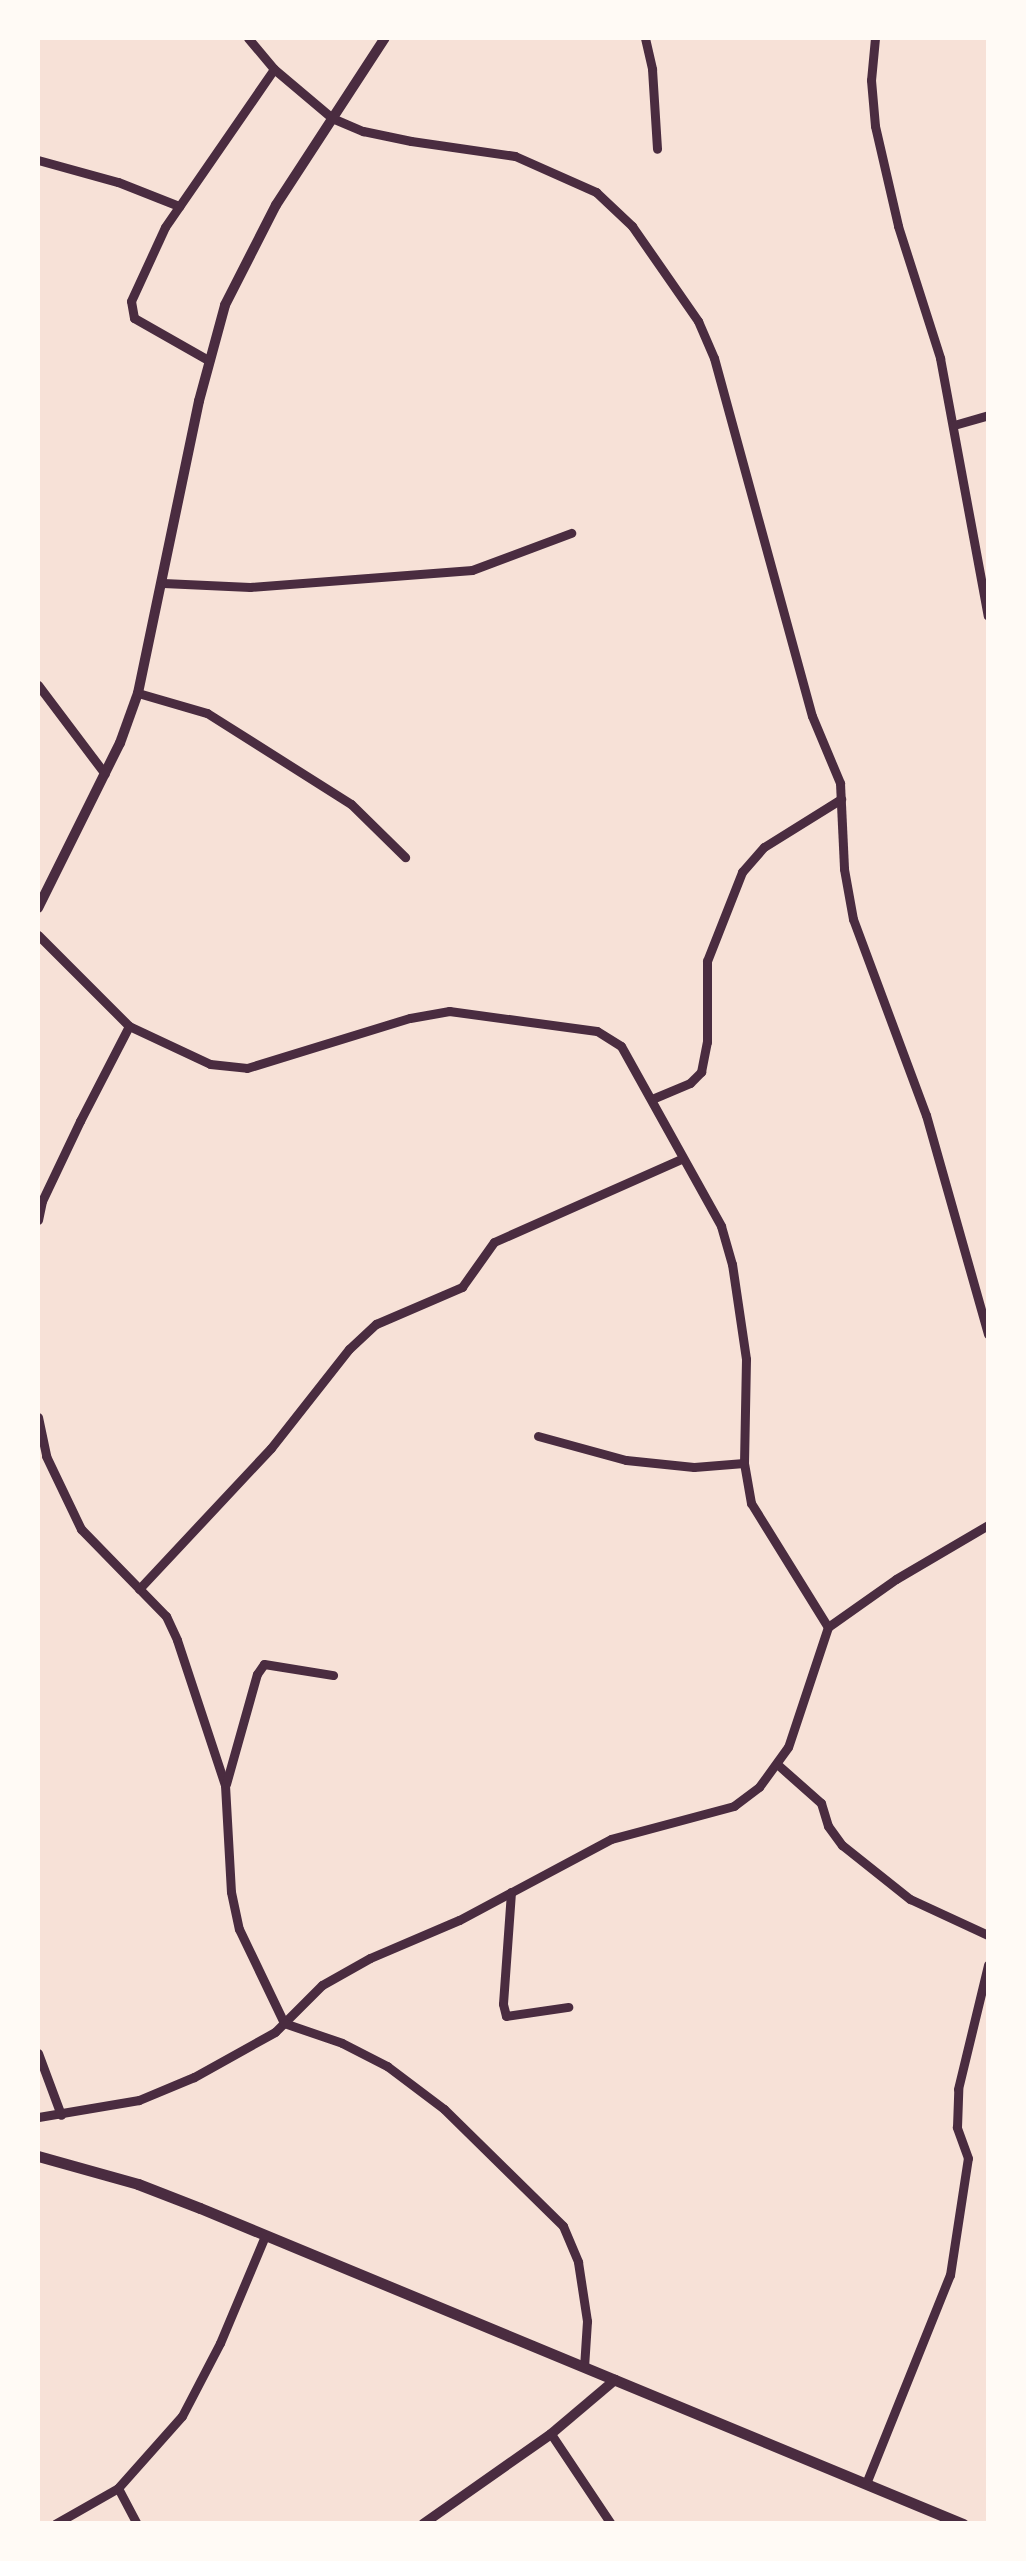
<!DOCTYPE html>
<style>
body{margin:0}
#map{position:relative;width:1026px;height:2561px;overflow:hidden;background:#f7e1d7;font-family:"PT Sans",sans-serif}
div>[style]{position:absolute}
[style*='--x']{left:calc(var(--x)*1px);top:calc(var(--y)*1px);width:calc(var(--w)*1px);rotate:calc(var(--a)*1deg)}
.minor>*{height:9px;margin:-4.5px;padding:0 4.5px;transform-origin:4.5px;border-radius:4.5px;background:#4a2c40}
.tertiary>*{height:10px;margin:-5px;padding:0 5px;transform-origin:5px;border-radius:5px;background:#4a2c40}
.secondary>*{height:11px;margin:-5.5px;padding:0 5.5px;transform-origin:5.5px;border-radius:5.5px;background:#4a2c40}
span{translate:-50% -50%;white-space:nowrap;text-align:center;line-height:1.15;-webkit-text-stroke:10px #fffaf5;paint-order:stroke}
.frame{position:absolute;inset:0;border:40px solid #fffaf5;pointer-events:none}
</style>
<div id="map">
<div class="minor">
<i style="--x:248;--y:38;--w:40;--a:50"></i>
<i style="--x:274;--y:69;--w:76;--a:40.2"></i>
<i style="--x:332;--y:118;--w:34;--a:23"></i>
<i style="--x:363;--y:131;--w:49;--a:11.8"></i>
<i style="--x:411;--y:141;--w:105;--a:8.2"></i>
<i style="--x:515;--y:156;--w:89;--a:24"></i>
<i style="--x:596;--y:192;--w:50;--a:43.4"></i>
<i style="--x:632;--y:226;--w:116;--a:55.2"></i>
<i style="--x:698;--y:321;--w:40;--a:66.6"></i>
<i style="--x:714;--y:358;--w:371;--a:74.7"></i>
<i style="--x:812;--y:716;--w:73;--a:67.3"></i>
<i style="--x:840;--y:783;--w:86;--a:87.3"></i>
<i style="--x:844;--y:869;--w:51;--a:79.8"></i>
<i style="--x:853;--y:919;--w:209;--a:69.6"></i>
<i style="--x:926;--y:1115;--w:228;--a:74.2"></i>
<i style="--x:645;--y:38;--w:32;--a:77"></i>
<i style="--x:652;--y:69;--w:80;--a:86.4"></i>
<i style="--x:875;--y:38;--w:42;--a:95.4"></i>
<i style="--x:871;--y:80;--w:46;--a:85"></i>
<i style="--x:875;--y:126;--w:103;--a:77"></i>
<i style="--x:898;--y:226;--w:139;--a:72.3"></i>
<i style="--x:940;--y:358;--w:262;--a:79.5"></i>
<i style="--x:38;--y:160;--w:83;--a:15.4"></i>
<i style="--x:118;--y:182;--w:66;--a:21.5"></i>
<i style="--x:208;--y:360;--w:85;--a:-150.4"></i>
<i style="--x:134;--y:318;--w:17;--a:-100"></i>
<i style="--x:131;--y:301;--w:81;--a:-65.3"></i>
<i style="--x:165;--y:227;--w:192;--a:-55.4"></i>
<i style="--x:954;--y:425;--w:35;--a:-16"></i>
<i style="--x:163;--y:583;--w:87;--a:2.6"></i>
<i style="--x:250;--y:587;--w:223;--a:-4.4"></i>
<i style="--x:472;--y:570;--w:106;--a:-20.5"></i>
<i style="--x:38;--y:685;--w:111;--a:53"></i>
<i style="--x:138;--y:693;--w:72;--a:16.2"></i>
<i style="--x:207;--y:713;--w:170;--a:32.3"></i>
<i style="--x:351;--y:804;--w:76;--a:44.5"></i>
<i style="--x:38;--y:935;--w:129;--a:45"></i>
<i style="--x:129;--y:1026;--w:89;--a:25.1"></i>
<i style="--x:210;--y:1064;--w:37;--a:6"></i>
<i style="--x:247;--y:1068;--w:170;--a:-17.1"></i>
<i style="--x:410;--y:1018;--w:40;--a:-10"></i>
<i style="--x:449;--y:1011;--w:149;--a:7.7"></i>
<i style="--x:597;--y:1031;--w:28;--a:32"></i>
<i style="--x:621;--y:1046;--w:206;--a:60.9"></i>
<i style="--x:721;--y:1226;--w:40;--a:74"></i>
<i style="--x:732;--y:1264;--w:96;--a:81.6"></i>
<i style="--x:746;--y:1359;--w:104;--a:91.1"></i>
<i style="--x:744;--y:1463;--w:41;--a:80.1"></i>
<i style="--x:751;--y:1503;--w:146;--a:58.2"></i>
<i style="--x:828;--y:1627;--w:126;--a:108.4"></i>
<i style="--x:788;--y:1747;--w:49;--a:125.9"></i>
<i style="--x:759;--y:1787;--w:31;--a:143"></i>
<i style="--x:734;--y:1806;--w:127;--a:165"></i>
<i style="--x:611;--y:1839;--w:172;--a:151.9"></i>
<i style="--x:459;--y:1920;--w:97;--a:156.9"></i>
<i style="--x:370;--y:1958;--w:55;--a:150.6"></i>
<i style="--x:322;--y:1985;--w:66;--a:135"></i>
<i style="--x:275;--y:2032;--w:93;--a:150.9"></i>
<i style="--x:194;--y:2077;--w:60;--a:157.3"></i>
<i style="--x:139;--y:2100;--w:102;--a:170.4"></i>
<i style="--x:652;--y:1099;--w:41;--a:-22.8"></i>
<i style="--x:690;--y:1083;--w:16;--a:-45"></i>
<i style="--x:701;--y:1072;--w:31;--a:-79"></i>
<i style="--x:707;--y:1042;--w:81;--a:-90"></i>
<i style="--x:707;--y:961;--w:96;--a:-68.5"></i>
<i style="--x:742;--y:872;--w:33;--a:-49"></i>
<i style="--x:764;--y:847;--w:91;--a:-31.9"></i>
<i style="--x:38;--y:1220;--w:19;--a:-78"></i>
<i style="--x:42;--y:1201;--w:89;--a:-64.6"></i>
<i style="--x:80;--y:1121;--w:107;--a:-62.7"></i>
<i style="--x:38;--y:1417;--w:40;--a:78"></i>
<i style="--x:46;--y:1456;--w:81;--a:64.4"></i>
<i style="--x:81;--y:1529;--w:122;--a:45.7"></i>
<i style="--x:166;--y:1616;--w:26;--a:65"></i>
<i style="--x:177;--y:1640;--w:153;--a:71.7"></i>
<i style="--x:225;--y:1785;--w:107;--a:86.8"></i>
<i style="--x:231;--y:1892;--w:38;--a:78"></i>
<i style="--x:239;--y:1929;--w:104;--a:64.4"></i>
<i style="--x:284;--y:2023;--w:61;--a:19"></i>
<i style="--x:342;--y:2043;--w:51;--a:27.1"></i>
<i style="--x:387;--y:2066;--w:71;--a:37"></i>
<i style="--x:444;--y:2109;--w:167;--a:44.5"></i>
<i style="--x:563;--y:2226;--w:39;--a:67"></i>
<i style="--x:578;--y:2262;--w:60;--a:81.3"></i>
<i style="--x:587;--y:2321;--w:46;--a:93.7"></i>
<i style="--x:538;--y:1436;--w:91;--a:15.3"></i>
<i style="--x:626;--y:1460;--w:68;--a:5.9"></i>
<i style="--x:694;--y:1467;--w:50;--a:-4.6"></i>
<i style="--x:139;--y:1589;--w:193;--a:-46.9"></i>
<i style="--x:271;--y:1448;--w:126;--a:-51.8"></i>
<i style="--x:349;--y:1349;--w:37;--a:-43"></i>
<i style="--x:376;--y:1324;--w:94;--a:-23.3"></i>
<i style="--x:462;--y:1287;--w:55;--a:-54.6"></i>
<i style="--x:494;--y:1242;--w:205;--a:-23.9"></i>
<i style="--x:828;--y:1627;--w:83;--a:-35.2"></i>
<i style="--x:896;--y:1579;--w:107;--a:-30.4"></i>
<i style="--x:777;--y:1764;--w:59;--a:41.6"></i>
<i style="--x:821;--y:1803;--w:24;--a:73"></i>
<i style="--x:828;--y:1826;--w:24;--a:54"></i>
<i style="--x:842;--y:1845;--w:87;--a:38.5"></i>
<i style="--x:910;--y:1899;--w:86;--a:24.8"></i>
<i style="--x:226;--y:1784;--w:114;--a:-74.3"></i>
<i style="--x:257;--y:1674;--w:12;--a:-55"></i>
<i style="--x:264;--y:1664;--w:70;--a:9.1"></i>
<i style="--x:511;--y:1892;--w:112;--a:94.1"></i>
<i style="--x:503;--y:2004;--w:12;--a:76"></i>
<i style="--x:506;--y:2016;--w:63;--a:-8.3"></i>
<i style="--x:38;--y:2053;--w:66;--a:69.6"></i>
<i style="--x:551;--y:2434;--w:108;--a:56.3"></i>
<i style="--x:867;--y:2481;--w:222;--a:-68.1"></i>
<i style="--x:950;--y:2275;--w:118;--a:-81.3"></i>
<i style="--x:968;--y:2158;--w:33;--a:-110"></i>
<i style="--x:957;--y:2127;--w:38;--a:-88"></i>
<i style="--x:958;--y:2089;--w:128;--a:-76.4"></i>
<i style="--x:118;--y:2488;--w:41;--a:62.2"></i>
<i style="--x:55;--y:2524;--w:73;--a:-29.7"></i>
<i style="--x:118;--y:2488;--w:96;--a:-48.4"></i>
<i style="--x:182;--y:2416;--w:82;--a:-62.5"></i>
<i style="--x:220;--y:2343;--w:116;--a:-67.2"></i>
</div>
<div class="tertiary">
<i style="--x:38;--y:908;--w:184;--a:-63.6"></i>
<i style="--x:120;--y:743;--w:53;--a:-70.2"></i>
<i style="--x:138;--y:693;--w:298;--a:-78.2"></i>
<i style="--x:199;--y:401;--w:99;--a:-74.8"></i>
<i style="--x:225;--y:305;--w:112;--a:-63"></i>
<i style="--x:276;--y:205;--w:199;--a:-56.9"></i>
<i style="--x:423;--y:2524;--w:156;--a:-35.1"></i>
<i style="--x:551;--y:2434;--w:84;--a:-40.2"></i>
</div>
<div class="secondary">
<i style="--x:38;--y:2156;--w:104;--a:15.6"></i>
<i style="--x:138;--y:2184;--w:66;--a:21.2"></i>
<i style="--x:200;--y:2208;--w:826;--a:22.5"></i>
</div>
<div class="frame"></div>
</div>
